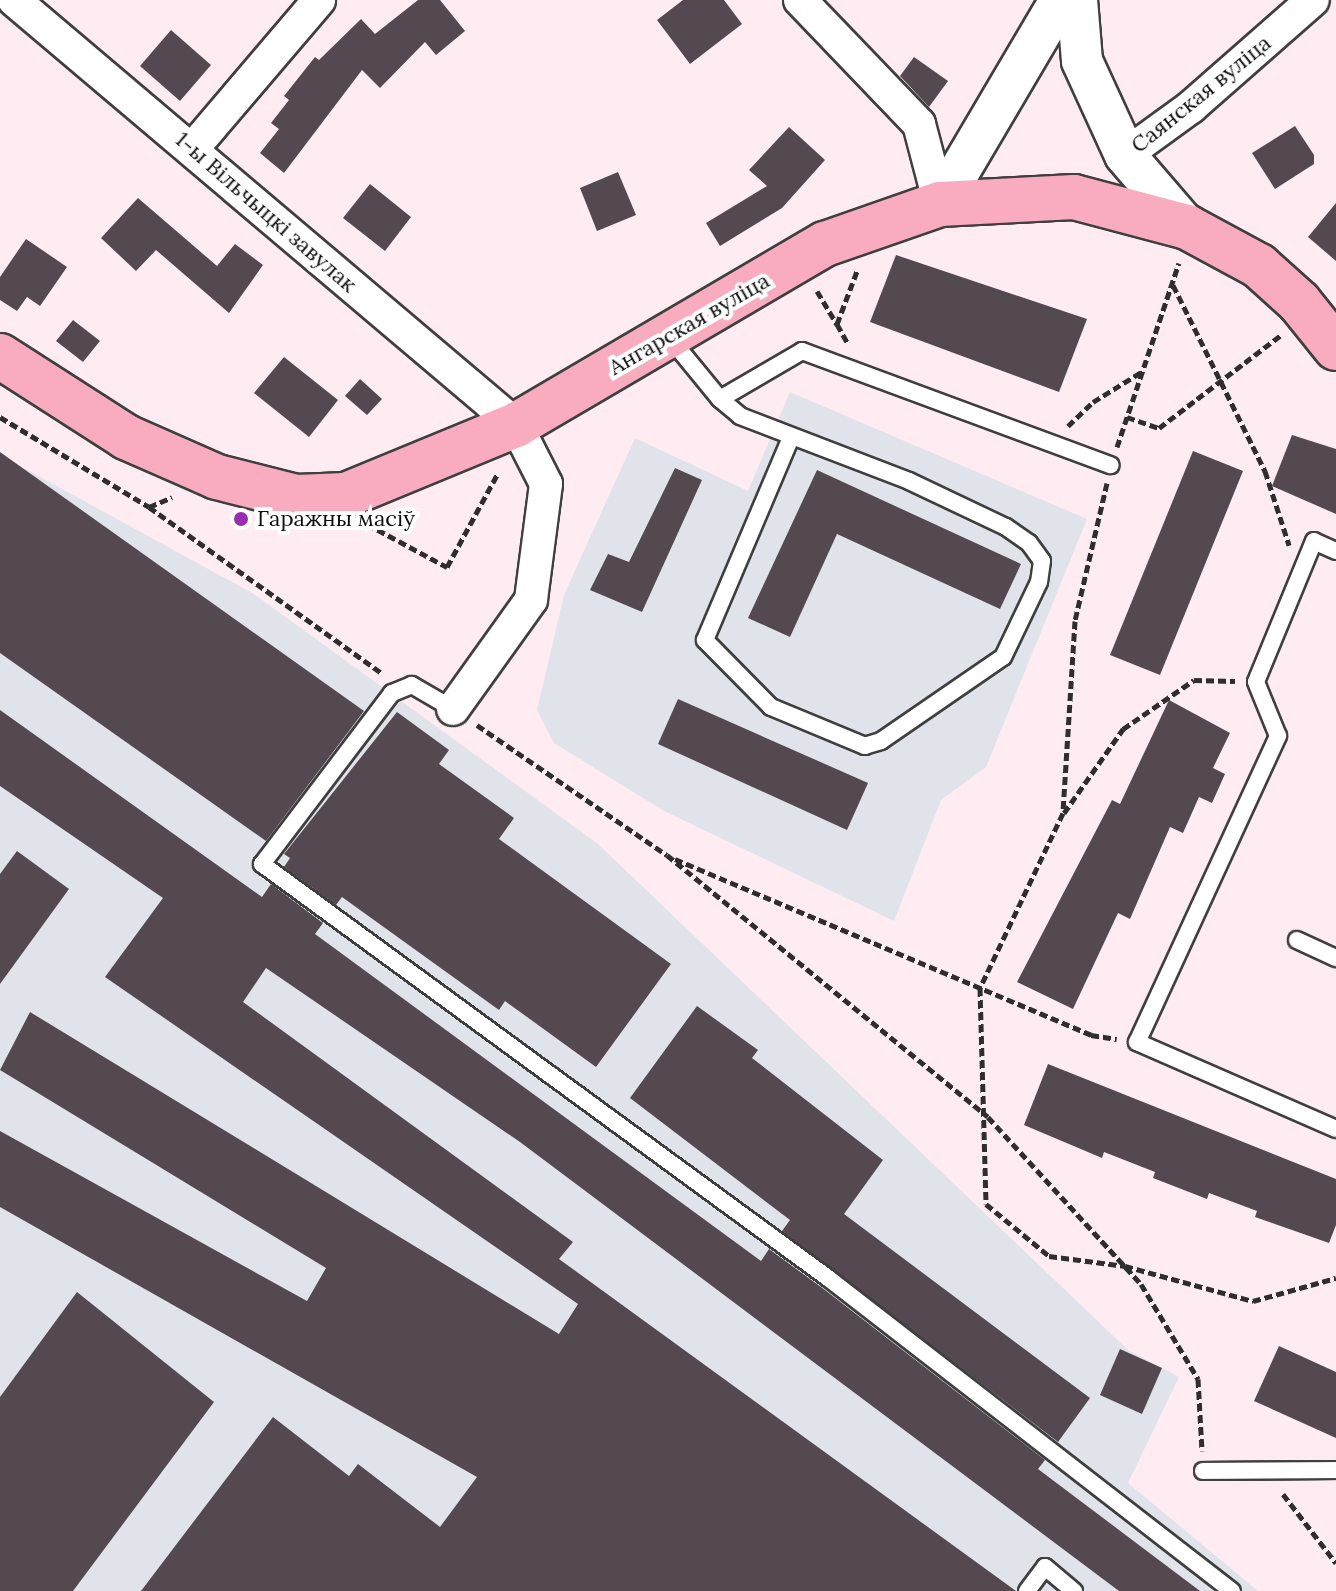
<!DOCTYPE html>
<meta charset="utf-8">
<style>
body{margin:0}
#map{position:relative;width:1336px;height:1591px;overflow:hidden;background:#feecf2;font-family:Lora,serif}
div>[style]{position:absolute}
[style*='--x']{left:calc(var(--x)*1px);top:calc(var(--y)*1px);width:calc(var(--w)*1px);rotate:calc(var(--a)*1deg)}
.industrial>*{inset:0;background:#e1e3ea}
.building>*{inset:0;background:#544951}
.path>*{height:5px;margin-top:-2.5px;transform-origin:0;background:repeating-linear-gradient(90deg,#2e2e2e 0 8px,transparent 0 12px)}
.roads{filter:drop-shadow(2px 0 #3f3f3f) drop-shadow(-2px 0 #3f3f3f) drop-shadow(0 2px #3f3f3f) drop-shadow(0 -2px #3f3f3f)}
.service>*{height:16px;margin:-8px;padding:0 8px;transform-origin:8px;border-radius:8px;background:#fff}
.minor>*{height:32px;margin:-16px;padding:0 16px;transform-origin:16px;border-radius:16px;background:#fff}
.tertiary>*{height:40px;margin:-20px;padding:0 20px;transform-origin:20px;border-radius:20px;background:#fff}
.secondary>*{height:44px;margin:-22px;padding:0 22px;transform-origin:22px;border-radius:22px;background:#f9acc0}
.dots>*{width:22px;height:22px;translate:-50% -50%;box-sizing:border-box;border:4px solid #fff;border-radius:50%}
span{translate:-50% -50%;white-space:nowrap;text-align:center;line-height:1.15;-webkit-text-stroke:8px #fff;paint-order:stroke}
.street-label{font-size:22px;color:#0c0c0c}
.poi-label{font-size:22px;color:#0c0c0c}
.left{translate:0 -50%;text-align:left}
</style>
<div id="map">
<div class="industrial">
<i style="clip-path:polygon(790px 392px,1087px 519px,986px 767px,941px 800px,894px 921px,664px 811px,554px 743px,537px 710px,564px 595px,635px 438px,748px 491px)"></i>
<i style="clip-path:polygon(0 455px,254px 594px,598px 844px,1128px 1350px,1179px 1377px,1128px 1483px,1258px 1591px,0 1591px)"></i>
</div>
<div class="building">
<i style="clip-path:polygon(418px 0,440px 0,465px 31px,436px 55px,425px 42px,380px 88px,362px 70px,284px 173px,260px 153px,279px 129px,271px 123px,289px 100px,284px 96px,315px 57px,319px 60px,361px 19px,375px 34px)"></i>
<i style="clip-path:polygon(683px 0,724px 0,742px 24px,690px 64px,657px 20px)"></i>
<i style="clip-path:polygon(171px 30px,211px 65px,180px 101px,140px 66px)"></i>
<i style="clip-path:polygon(914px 57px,948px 81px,929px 107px,900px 76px)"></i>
<i style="clip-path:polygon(1295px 126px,1314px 155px,1314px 164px,1275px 189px,1252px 153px)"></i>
<i style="clip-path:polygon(789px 127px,825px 160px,782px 208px,720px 246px,706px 223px,767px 186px,749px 170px)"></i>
<i style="clip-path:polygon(618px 172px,636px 215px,597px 231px,580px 188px)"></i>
<i style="clip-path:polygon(370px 184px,411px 217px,385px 251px,343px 218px)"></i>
<i style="clip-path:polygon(138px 198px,217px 266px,235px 244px,263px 265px,229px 313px,156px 250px,136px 271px,101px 238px)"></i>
<i style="clip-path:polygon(1336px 203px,1336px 261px,1308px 237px)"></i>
<i style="clip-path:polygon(26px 239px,67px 267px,40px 306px,27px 297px,17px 311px,0 300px,0 277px)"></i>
<i style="clip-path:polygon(896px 255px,1087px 319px,1059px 392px,870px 322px)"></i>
<i style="clip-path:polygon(73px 320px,100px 341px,83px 362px,56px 341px)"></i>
<i style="clip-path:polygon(284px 357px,338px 400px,309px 437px,254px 393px)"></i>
<i style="clip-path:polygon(360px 379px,382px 399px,367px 415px,345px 396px)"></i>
<i style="clip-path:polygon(1292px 435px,1336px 449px,1336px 514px,1272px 486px)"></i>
<i style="clip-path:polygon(1193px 451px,1243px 471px,1160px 675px,1110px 655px)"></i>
<i style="clip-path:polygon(0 452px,364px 711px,266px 841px,0 653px)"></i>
<i style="clip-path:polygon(675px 468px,702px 480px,642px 612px,590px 590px,608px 554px,629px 562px)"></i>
<i style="clip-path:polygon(817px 470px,1021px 564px,1000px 609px,837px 534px,790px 637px,748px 618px)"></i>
<i style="clip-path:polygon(678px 699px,868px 783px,847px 830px,658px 744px)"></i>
<i style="clip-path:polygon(1169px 700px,1230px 733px,1213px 768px,1225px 774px,1212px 803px,1199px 797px,1183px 833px,1170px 827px,1130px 919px,1118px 913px,1073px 1009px,1017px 982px,1112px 800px,1120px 804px)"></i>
<i style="clip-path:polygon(0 710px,262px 897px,271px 884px,323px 923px,315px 934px,761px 1261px,769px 1249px,821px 1287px,1045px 1460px,1038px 1469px,1200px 1591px,1119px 1591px,520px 1142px,266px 968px,243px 1002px,573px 1242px,559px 1259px,1016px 1591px,141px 1591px,273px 1417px,349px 1476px,358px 1464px,440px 1527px,477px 1477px,0 1207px,0 1131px,307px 1301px,326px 1268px,0 1070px,30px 1012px,559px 1334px,578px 1304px,105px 977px,163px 898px,0 786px)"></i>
<i style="clip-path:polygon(397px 712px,449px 750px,439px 764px,514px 818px,499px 839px,671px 964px,596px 1067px,505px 1001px,499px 1010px,342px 897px,336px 905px,284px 867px,290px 858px,284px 854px)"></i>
<i style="clip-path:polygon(17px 851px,69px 889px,0 984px,0 874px)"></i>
<i style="clip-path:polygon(697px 1006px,758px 1050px,752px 1058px,883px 1160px,844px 1214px,1090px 1398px,1058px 1442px,782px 1231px,790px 1220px,630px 1098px)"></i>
<i style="clip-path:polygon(1048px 1064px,1336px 1179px,1336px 1225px,1329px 1243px,1255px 1217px,1257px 1211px,1209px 1193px,1207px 1199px,1153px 1178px,1155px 1172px,1104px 1152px,1102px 1158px,1024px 1125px)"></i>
<i style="clip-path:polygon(77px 1292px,214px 1402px,73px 1591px,0 1591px,0 1397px)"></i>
<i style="clip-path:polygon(1279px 1346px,1336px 1372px,1336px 1438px,1254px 1401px)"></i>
<i style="clip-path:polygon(1120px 1349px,1162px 1368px,1142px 1414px,1100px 1395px)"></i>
</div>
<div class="path">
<i style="--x:1173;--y:285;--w:208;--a:63.7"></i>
<i style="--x:1265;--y:471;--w:78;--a:72"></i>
<i style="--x:817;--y:291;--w:39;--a:59"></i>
<i style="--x:837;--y:324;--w:57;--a:-69.3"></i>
<i style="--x:837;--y:324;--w:23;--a:61"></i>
<i style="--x:0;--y:417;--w:174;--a:31.1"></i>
<i style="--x:149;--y:507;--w:25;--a:-23"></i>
<i style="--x:1127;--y:417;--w:34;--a:19"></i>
<i style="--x:1159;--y:428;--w:153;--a:-37.3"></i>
<i style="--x:1068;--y:426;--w:35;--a:-44"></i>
<i style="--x:1093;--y:402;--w:59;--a:-31.8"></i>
<i style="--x:1117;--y:447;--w:194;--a:-71.4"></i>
<i style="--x:1107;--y:483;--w:142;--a:103.1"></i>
<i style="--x:1075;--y:621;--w:192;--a:93.6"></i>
<i style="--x:1063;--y:813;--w:194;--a:115.4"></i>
<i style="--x:980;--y:988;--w:216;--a:88.4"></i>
<i style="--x:986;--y:1204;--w:82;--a:39.5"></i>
<i style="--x:1049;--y:1256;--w:77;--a:7.5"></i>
<i style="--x:1125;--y:1266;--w:133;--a:15.3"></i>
<i style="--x:1253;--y:1301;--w:86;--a:-15.5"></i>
<i style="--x:149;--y:507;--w:287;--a:35.5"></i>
<i style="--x:367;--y:524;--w:91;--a:28.3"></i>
<i style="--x:447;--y:567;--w:107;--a:-61.5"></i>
<i style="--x:477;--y:725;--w:230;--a:34.4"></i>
<i style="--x:667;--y:855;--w:414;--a:39.2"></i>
<i style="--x:988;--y:1117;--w:226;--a:47.5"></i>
<i style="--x:1141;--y:1284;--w:111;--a:59"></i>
<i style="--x:1198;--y:1379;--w:72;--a:86.8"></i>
<i style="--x:1064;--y:813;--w:103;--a:-54.9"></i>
<i style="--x:1123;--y:729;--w:86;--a:-34.6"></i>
<i style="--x:1194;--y:680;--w:41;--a:1.4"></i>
<i style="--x:675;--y:859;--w:452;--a:22.9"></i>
<i style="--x:1091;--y:1035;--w:26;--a:9"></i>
<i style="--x:1283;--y:1494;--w:87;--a:52.5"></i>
</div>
<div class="roads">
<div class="service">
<i style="--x:669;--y:337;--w:80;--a:50.6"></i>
<i style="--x:720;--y:399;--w:95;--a:-30.3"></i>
<i style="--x:802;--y:351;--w:329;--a:20.3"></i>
<i style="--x:720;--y:399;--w:26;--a:40"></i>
<i style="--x:740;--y:416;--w:181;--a:21"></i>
<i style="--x:909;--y:481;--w:107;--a:25.4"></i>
<i style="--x:1006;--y:527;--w:28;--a:35"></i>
<i style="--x:1029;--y:543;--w:22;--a:54"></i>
<i style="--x:1042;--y:561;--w:21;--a:98"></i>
<i style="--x:1039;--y:582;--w:83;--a:115.6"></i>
<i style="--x:1003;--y:657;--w:148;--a:145.5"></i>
<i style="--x:881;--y:741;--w:17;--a:163"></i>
<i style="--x:865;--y:746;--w:102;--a:-157.5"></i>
<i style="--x:771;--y:707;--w:94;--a:-134.6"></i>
<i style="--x:705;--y:640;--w:220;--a:-67"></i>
<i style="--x:1336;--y:551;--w:24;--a:-156"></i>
<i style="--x:1314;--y:541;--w:152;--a:112.4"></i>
<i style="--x:1256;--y:682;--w:58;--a:67.8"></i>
<i style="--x:1278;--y:736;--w:337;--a:114.7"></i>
<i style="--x:1137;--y:1042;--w:217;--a:23.6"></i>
<i style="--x:453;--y:709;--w:48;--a:-149.7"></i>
<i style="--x:412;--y:685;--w:22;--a:158"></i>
<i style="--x:392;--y:693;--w:215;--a:127.2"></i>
<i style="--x:262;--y:864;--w:701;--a:36.18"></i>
<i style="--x:828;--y:1278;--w:511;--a:37.77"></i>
<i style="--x:1297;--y:940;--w:43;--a:24.8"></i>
<i style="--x:1203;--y:1471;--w:133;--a:-0.4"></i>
<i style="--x:1027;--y:1591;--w:30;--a:-53"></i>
<i style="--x:1045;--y:1567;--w:38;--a:40"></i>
</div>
<div class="minor">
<i style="--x:14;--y:0;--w:658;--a:40.25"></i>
<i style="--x:516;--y:425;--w:66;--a:63"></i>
<i style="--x:546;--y:484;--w:117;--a:97.4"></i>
<i style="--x:531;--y:600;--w:134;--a:125.6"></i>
<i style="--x:800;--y:0;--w:172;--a:46.2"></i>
<i style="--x:919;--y:124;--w:83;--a:75.3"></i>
<i style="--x:194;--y:147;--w:193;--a:-49.6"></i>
<i style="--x:1125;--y:155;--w:82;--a:-36"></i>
<i style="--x:1191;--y:107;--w:162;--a:-41.3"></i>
</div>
<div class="tertiary">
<i style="--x:1077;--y:0;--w:61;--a:85.3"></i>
<i style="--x:1082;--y:61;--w:103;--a:65.4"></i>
<i style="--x:1125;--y:155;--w:95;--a:49.3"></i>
<i style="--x:940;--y:204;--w:237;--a:-59.5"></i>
</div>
<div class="secondary">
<i style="--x:0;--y:356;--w:150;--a:32.7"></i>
<i style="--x:126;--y:437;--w:99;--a:23.7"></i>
<i style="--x:217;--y:477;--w:81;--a:14.2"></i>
<i style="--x:296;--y:497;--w:50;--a:-2.3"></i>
<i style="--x:346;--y:495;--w:184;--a:-22.4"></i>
<i style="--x:516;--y:425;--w:358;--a:-30.4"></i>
<i style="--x:825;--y:244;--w:122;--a:-19.2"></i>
<i style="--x:940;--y:204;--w:134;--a:-3"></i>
<i style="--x:1074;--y:197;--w:117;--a:14.9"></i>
<i style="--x:1187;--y:227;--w:82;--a:28.4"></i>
<i style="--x:1259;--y:266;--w:54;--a:42"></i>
<i style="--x:1299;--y:302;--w:59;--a:51.2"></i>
</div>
</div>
<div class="dots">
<i style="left:241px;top:519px;background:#982fb1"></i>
</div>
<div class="street-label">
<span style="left:1201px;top:94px;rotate:-39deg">Саянская вуліца</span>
<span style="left:266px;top:212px;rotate:41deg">1-ы Вільчыцкі завулак</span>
<span style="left:689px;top:324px;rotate:-30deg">Ангарская вуліца</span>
</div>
<div class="poi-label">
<span class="left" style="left:257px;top:519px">Гаражны масіў</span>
</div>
</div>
